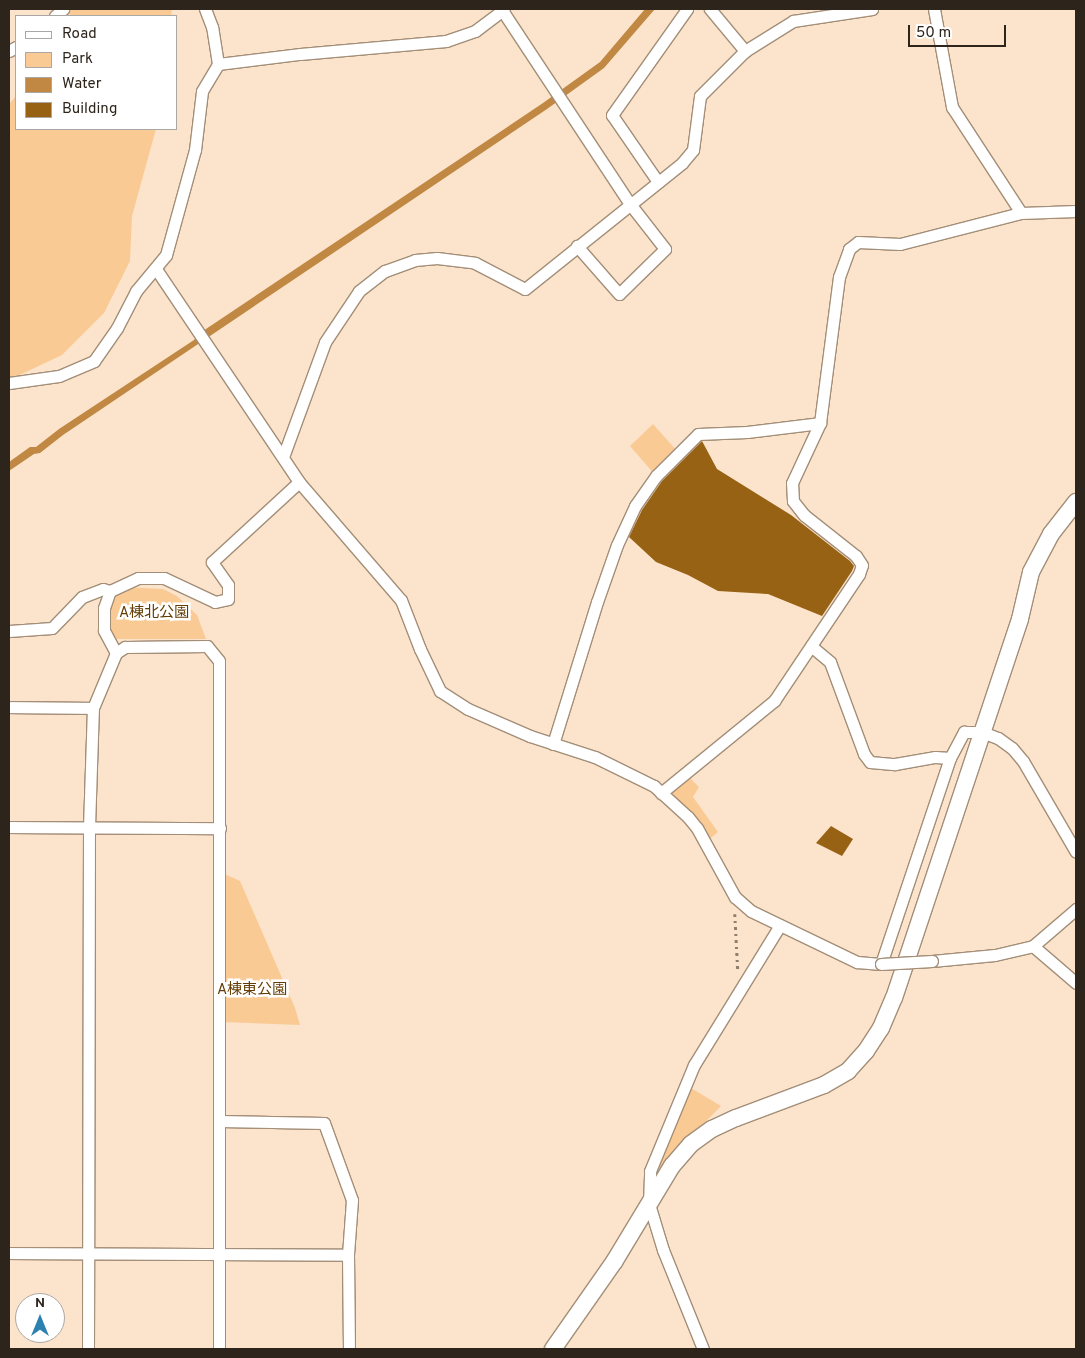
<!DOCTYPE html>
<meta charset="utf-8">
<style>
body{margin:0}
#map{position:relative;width:1085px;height:1358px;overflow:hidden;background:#fbe4cb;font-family:Overpass,"Noto Sans JP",sans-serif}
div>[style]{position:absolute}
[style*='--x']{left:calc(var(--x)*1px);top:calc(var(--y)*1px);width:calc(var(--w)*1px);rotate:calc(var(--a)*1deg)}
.green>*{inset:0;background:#faca95}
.water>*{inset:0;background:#c08843}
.building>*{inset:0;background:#986215}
.path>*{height:2.5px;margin-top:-1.25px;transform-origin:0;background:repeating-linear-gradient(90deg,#8e7e6e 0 2.5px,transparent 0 6.5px)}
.roads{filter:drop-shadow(1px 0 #a38e78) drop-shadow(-1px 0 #a38e78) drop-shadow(0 1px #a38e78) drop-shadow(0 -1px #a38e78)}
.street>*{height:11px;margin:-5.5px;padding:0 5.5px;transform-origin:5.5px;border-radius:5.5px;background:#fff}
.secondary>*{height:16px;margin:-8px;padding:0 8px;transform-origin:8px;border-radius:8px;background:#fff}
.bridges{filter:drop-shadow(1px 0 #a38e78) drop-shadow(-1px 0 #a38e78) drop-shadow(0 1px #a38e78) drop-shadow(0 -1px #a38e78)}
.street-bridge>*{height:11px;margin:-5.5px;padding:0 5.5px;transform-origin:5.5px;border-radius:5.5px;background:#fff}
span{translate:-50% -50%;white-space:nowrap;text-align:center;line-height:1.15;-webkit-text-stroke:5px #fff;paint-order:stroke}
.park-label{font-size:15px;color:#633d03}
.frame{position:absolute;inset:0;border:10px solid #2d241b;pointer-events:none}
.legend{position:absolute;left:15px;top:15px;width:162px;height:115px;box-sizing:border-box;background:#fff;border:1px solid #aba7a4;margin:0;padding:6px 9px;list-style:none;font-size:15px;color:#2d241b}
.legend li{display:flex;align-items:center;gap:10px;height:25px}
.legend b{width:25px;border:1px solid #aba7a4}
.north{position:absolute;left:15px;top:1293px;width:50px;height:50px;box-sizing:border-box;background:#fff;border:1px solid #aba7a4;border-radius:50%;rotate:0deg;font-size:14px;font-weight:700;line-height:20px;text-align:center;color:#2d241b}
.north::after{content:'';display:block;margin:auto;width:18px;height:22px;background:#2d81b1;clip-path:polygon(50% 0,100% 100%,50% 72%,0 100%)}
.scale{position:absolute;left:908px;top:25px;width:98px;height:22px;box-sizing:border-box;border:2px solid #2d241b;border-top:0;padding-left:6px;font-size:15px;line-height:18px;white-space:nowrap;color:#2d241b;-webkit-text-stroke:4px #fff;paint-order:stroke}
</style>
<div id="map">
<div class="green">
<i style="clip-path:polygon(56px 9px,172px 9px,171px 16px,74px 16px)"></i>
<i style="clip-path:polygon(16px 96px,16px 129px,156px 129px,132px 216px,130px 261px,104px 313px,62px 355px,9px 380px,9px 104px)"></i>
<i style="clip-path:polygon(653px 424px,678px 452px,656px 476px,630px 446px)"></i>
<i style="clip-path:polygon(122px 587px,163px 589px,177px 596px,197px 615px,206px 639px,114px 639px,108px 630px,110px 600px)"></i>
<i style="clip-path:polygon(685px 773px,699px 787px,693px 797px,718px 832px,705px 843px,661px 793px)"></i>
<i style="clip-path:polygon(220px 872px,240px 881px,295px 1008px,300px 1025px,220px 1022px)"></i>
<i style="clip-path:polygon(686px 1085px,721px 1106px,660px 1168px,656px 1157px)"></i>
</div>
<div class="water">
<i style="clip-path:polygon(645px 9px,655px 9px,604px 68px,547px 109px,63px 435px,40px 453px,34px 454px,9px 471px,9px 462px,30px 447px,36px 447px,59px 429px,194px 340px,197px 335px,543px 103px,600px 62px)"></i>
</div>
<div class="building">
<i style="clip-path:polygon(702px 441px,717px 469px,791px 515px,850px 561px,854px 566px,852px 571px,822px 616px,768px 594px,718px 591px,688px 575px,656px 562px,629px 537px,642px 510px,662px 481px)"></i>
<i style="clip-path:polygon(831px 826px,853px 839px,842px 856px,816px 843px)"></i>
</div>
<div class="path">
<i style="--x:735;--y:914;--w:57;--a:87"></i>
</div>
<div class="roads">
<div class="street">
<i style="--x:710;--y:9;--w:55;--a:50.2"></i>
<i style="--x:934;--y:9;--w:100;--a:79.6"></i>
<i style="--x:952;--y:107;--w:126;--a:56.9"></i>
<i style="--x:502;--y:10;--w:232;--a:56.6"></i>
<i style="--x:630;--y:204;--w:57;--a:52.1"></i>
<i style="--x:665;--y:249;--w:64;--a:135.6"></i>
<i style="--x:619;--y:294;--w:64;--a:-131.2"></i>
<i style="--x:55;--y:16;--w:11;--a:-41"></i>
<i style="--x:9;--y:51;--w:8;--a:-30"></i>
<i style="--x:218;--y:64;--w:83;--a:-7"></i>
<i style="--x:300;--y:54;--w:147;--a:-5.1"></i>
<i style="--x:446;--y:41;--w:31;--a:-19"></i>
<i style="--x:475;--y:31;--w:36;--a:-37"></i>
<i style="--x:658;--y:182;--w:81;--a:-124.5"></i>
<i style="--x:612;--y:115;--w:130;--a:-54.7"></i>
<i style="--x:156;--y:269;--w:257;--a:56.1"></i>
<i style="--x:299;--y:482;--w:156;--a:49.2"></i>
<i style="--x:401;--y:600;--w:53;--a:68.8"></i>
<i style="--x:420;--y:649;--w:47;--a:64.5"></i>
<i style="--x:440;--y:691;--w:33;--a:33"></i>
<i style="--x:468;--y:709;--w:68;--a:23.5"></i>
<i style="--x:530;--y:736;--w:68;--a:17.9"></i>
<i style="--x:595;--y:757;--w:66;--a:26.2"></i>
<i style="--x:654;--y:786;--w:46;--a:42.4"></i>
<i style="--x:688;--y:817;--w:14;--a:51"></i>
<i style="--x:697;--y:828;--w:79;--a:61.2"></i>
<i style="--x:735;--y:897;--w:21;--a:41"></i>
<i style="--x:751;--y:911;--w:118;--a:25.7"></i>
<i style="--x:857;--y:962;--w:24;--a:5"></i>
<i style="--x:881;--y:964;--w:217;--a:-71.5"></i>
<i style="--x:950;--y:758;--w:30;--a:-62"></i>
<i style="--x:964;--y:732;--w:18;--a:0"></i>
<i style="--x:982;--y:732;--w:17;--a:21"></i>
<i style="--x:998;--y:738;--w:17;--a:36"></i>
<i style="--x:1012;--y:748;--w:17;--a:50"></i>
<i style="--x:1023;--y:761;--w:105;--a:59.8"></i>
<i style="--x:9;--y:383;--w:50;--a:-8"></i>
<i style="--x:59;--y:376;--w:38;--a:-23"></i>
<i style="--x:94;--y:361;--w:40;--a:-55.1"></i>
<i style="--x:117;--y:328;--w:42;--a:-62.8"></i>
<i style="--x:136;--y:291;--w:47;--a:-50.2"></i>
<i style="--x:166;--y:255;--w:109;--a:-74.6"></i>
<i style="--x:195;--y:150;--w:59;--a:-83.2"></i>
<i style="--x:202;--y:91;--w:31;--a:-59"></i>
<i style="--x:218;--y:64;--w:37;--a:-99"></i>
<i style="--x:212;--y:27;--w:19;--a:-111"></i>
<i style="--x:283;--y:457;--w:122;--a:-69.9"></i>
<i style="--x:325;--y:342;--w:61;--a:-56.3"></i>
<i style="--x:359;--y:291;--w:33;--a:-38"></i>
<i style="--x:385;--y:271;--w:32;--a:-20"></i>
<i style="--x:415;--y:260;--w:22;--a:-5"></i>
<i style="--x:437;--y:258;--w:38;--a:7"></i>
<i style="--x:475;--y:263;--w:56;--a:27.5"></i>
<i style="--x:525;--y:289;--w:201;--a:-38.7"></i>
<i style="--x:682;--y:163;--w:17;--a:-50"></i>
<i style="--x:693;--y:150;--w:54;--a:-82.6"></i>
<i style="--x:700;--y:96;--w:64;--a:-45"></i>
<i style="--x:745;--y:51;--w:57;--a:-32"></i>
<i style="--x:793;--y:21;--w:80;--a:-8.6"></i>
<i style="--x:9;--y:631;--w:43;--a:-4"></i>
<i style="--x:52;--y:628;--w:43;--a:-45.9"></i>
<i style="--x:82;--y:597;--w:22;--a:-21"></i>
<i style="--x:103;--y:589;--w:7;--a:16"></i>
<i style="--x:811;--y:646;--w:25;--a:40"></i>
<i style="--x:830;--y:662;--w:98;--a:69.7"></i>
<i style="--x:864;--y:754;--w:10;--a:53"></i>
<i style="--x:870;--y:762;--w:25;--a:5"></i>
<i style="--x:895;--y:764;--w:41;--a:-9.9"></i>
<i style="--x:935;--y:757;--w:15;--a:4"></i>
<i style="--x:116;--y:653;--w:26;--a:-118"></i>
<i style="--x:104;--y:630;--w:22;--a:-90"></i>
<i style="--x:104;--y:608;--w:18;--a:-71"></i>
<i style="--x:110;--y:591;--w:31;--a:-25"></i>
<i style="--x:138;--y:578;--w:26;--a:0"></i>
<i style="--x:164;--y:578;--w:56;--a:25.2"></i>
<i style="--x:215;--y:602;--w:13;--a:-13"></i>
<i style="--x:228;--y:599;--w:14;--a:-90"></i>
<i style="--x:228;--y:585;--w:28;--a:-125"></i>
<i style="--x:212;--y:562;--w:118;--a:-42.6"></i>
<i style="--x:9;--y:707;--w:84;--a:0.7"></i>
<i style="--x:553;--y:744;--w:149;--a:-72.8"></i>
<i style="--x:597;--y:602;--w:60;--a:-70.7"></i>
<i style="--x:617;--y:545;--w:43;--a:-65.2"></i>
<i style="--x:635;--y:506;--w:37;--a:-55"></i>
<i style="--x:656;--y:476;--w:59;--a:-45"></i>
<i style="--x:698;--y:434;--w:49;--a:-2.3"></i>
<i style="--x:747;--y:432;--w:74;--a:-7"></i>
<i style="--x:661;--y:793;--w:146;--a:-39.2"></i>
<i style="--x:774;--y:701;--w:153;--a:-56.2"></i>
<i style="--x:859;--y:574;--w:9;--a:-72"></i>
<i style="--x:862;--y:565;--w:11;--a:-124"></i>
<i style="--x:856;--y:556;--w:66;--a:-141.7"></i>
<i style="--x:804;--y:515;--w:18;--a:-128"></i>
<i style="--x:793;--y:501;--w:18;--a:-93"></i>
<i style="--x:792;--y:483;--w:66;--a:-65"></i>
<i style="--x:820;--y:423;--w:147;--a:-82.6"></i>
<i style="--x:839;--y:277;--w:30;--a:-70"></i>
<i style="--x:849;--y:249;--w:11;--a:-38"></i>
<i style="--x:858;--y:242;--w:42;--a:2.7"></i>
<i style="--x:900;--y:244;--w:125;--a:-14.4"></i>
<i style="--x:1021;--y:213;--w:55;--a:-2.1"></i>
<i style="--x:9;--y:827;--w:211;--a:0.3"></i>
<i style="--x:1033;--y:946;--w:57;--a:40.7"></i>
<i style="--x:932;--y:961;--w:63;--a:-5.4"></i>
<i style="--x:995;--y:955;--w:39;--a:-13"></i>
<i style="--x:1033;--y:946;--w:57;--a:-40.7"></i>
<i style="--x:220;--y:1121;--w:104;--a:1.1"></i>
<i style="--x:324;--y:1123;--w:82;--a:70"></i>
<i style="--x:352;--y:1200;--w:55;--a:94.2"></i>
<i style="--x:348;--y:1255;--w:94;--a:89.4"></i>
<i style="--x:9;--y:1253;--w:339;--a:0.3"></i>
<i style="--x:88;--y:1349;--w:522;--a:-89.89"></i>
<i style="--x:89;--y:827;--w:119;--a:-88.1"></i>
<i style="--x:93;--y:708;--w:60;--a:-67.3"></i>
<i style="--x:116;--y:653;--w:11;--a:-34"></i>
<i style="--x:125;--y:647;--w:82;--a:-0.7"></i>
<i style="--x:207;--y:646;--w:19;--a:51"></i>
<i style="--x:219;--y:661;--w:688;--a:90"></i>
<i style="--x:703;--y:1349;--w:107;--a:-112"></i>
<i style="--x:663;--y:1250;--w:48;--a:-106.9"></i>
<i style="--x:649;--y:1204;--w:33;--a:-88"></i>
<i style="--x:650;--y:1171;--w:115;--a:-67.5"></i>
<i style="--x:694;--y:1065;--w:164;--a:-58.4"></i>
</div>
<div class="secondary">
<i style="--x:553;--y:1349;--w:106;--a:-55"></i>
<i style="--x:614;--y:1262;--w:112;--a:-58.9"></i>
<i style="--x:672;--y:1166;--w:29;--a:-49"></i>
<i style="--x:691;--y:1144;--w:26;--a:-36"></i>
<i style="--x:712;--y:1129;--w:26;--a:-25"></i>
<i style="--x:736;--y:1118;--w:94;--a:-20.6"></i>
<i style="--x:824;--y:1085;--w:28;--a:-30"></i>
<i style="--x:848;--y:1071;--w:27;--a:-48"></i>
<i style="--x:866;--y:1051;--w:27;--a:-57"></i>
<i style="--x:881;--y:1028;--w:33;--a:-67"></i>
<i style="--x:894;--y:998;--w:399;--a:-71.6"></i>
<i style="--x:1020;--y:619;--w:48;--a:-76.8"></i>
<i style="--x:1031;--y:572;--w:43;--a:-62.2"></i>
<i style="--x:1051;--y:534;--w:41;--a:-52"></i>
</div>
</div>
<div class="bridges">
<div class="street-bridge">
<i style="--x:881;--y:964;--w:51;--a:-3.4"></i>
</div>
</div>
<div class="park-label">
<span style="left:154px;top:614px">A棟北公園</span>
<span style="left:252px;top:991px">A棟東公園</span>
</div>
<div class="frame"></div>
<ul class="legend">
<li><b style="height:6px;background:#fff"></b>Road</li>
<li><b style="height:14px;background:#faca95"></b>Park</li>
<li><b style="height:14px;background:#c08843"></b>Water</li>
<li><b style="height:14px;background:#986215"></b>Building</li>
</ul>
<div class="north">N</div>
<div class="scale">50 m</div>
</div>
